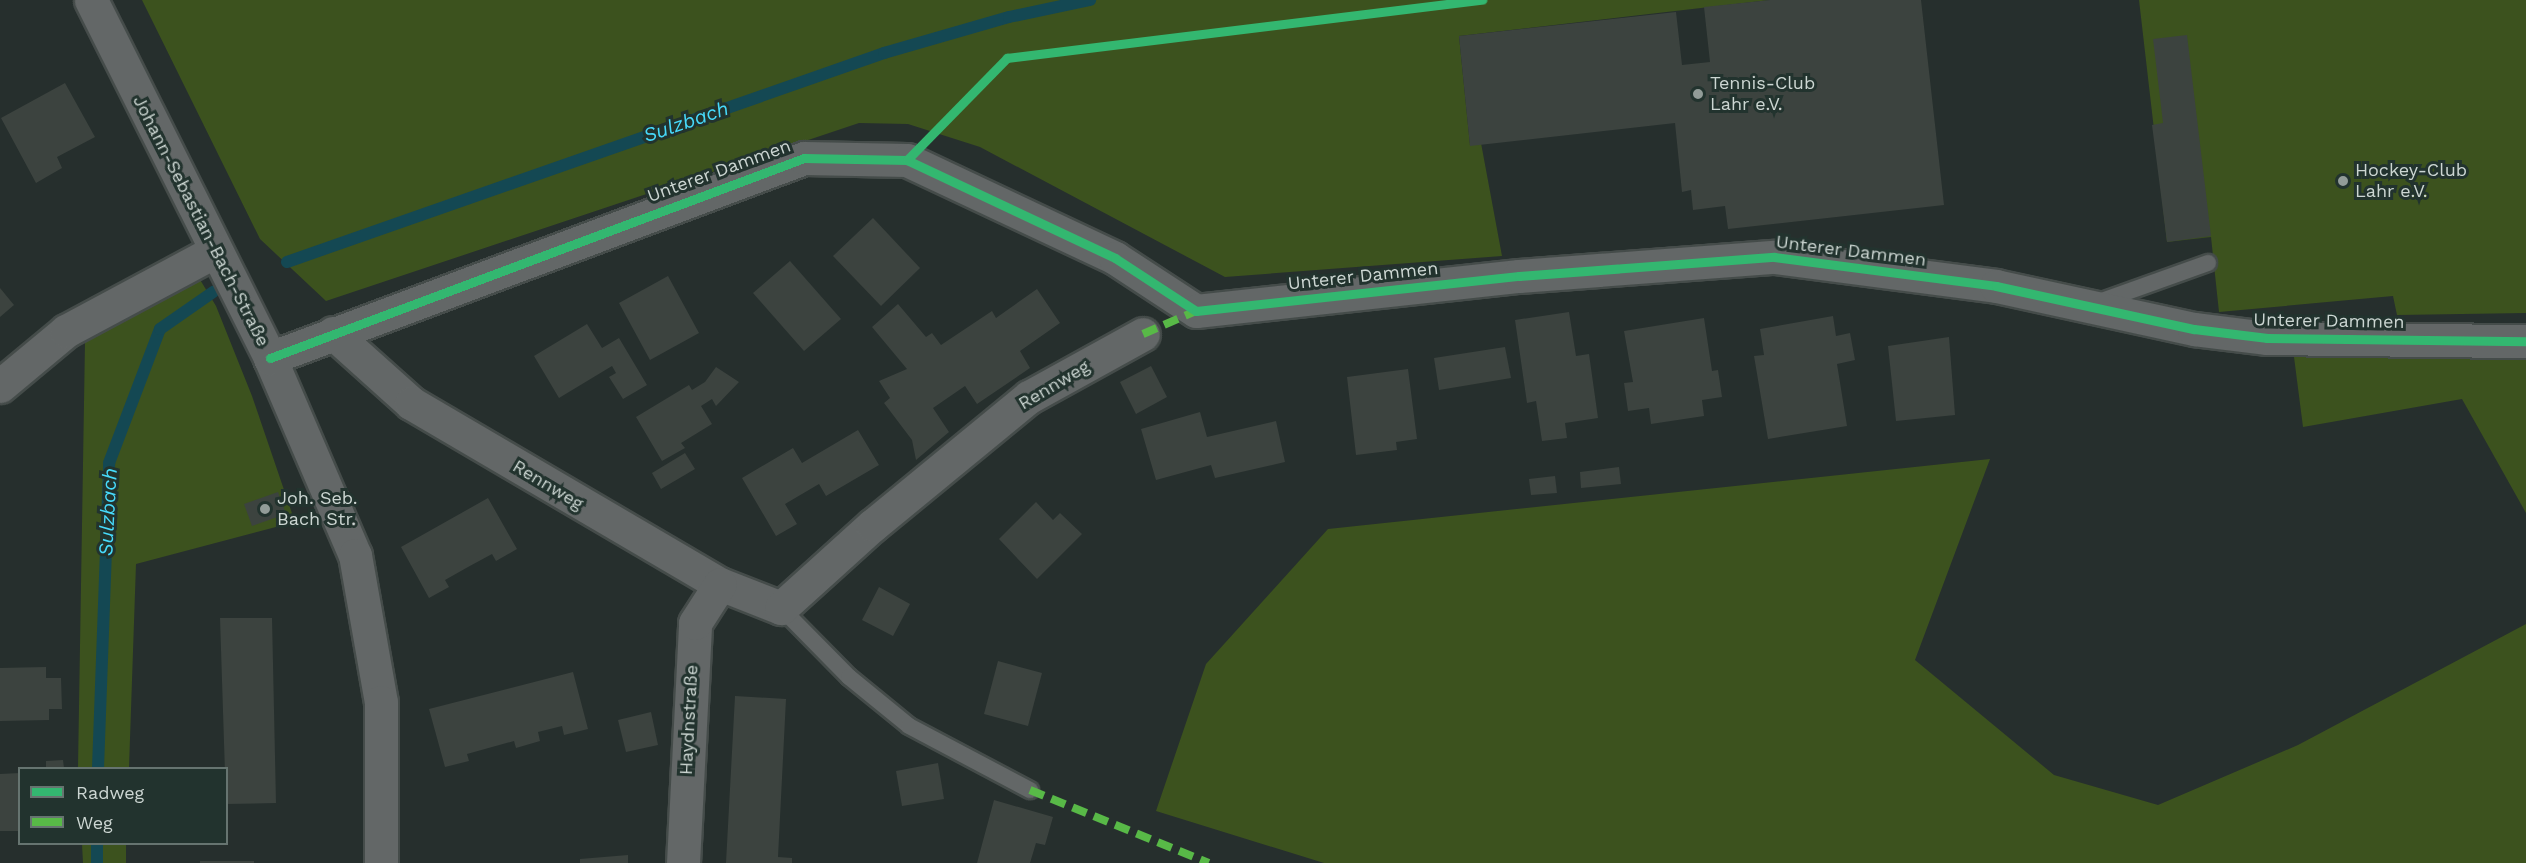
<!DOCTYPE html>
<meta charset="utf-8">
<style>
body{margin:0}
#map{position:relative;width:2526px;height:863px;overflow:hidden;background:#262f2d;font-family:"Work Sans",sans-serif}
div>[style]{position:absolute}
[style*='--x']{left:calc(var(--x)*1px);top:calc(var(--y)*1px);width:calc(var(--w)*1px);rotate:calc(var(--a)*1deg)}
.green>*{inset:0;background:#3c521e}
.stream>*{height:12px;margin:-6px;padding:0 6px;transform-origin:6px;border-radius:6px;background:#144853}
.building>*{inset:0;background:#3c433f}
.roads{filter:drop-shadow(2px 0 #454c4a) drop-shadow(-2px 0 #454c4a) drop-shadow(0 2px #454c4a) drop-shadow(0 -2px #454c4a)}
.lane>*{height:16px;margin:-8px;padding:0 8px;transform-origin:8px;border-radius:8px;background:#636767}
.street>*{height:33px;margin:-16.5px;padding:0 16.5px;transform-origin:16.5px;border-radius:16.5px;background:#636767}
.quiet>*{height:8px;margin-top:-4px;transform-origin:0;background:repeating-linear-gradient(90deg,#58b947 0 15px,transparent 0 23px)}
.cycleway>*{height:9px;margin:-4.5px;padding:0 4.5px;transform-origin:4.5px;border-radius:4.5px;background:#33b770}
.dots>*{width:16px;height:16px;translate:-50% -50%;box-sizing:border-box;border:3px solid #22332e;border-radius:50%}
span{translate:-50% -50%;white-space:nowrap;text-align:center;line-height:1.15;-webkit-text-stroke:6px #22332e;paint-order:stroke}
.poi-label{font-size:18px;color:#ccd6d2}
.left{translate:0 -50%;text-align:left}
.street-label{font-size:18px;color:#ccd6d2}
.water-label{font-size:20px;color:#47dafb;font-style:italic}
.legend{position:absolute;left:18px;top:767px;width:210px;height:78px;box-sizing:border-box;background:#22332e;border:2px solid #667470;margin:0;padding:8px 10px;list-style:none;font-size:18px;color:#ccd6d2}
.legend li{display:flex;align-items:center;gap:12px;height:30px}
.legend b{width:30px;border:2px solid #667470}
</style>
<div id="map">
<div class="green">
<i style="clip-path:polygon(142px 0,1770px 0,1459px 36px,1470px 145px,1481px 143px,1502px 256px,1225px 277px,980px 147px,908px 124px,859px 123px,326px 301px,260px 239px)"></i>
<i style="clip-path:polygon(2139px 0,2526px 0,2526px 313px,2397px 315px,2393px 296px,2219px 312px,2211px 237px,2167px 242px)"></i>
<i style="clip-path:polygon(199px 278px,216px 306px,252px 396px,295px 522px,136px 564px,129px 768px,78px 768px,85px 342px)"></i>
<i style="clip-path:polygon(2477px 348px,2526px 350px,2526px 513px,2462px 399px,2303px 427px,2294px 357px)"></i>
<i style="clip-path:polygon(1990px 459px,1915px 660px,2054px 775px,2158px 805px,2298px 745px,2526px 624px,2526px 863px,1324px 863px,1156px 811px,1206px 664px,1328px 529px)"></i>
<i style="clip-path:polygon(82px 844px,126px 844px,126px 863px,83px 863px)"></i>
</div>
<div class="stream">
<i style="--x:287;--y:262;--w:633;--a:-19.29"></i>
<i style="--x:884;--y:53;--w:130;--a:-16.1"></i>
<i style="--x:1009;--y:17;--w:83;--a:-11.9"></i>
<i style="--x:98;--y:768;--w:305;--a:-87.9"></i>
<i style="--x:109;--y:463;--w:143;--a:-69.2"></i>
<i style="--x:160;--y:329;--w:65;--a:-34.9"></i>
<i style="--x:97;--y:844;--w:19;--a:90"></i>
</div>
<div class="building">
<i style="clip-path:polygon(1770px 0,1921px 0,1944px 205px,1728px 229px,1725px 206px,1693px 210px,1691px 190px,1682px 192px,1675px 123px,1470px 146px,1459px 36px,1676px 12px,1682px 65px,1710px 62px,1704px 7px)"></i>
<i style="clip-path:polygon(2187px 35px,2211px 236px,2167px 242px,2152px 125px,2163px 123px,2153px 39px)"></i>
<i style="clip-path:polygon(65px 83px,95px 137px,57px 157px,62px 168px,36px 183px,1px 118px)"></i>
<i style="clip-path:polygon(873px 218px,920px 268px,881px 306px,833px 256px)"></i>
<i style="clip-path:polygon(790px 261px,841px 319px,804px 351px,753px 293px)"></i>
<i style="clip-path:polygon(668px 276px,699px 333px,650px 360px,619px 303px)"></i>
<i style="clip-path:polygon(0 288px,14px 305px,0 317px)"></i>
<i style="clip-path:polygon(1037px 289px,1060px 323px,1020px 351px,1030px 368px,977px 404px,965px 386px,933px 408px,949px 432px,916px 460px,912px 440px,884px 403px,890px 398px,879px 381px,907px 369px,872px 327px,898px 304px,926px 337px,932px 333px,941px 345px,992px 311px,996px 318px)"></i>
<i style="clip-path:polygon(1569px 312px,1576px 356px,1589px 354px,1598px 418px,1565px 423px,1567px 438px,1542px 441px,1536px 401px,1527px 403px,1515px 320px)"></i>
<i style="clip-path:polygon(1833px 316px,1836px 336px,1850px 333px,1855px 360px,1837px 364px,1847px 426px,1768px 439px,1754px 356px,1764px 355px,1760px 329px)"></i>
<i style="clip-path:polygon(1704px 318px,1712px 371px,1718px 370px,1722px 397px,1702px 400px,1704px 416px,1651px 424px,1649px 408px,1628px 411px,1624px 383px,1633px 382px,1624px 331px)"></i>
<i style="clip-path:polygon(587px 324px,602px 348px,619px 338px,647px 385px,623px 399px,609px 377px,616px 373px,612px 366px,559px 398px,534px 356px)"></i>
<i style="clip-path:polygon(1949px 337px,1955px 415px,1896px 421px,1888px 346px)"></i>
<i style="clip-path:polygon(1505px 347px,1511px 378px,1439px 390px,1434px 358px)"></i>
<i style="clip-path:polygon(1151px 366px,1167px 397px,1136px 414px,1120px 382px)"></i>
<i style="clip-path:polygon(716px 367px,739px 382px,716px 406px,712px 399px,701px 406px,712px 424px,681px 443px,685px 448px,662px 461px,636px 417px,689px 385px,692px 390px,705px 382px)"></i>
<i style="clip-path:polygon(1408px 369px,1417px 439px,1396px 442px,1397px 450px,1356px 455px,1347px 377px)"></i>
<i style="clip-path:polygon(1200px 412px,1207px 437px,1276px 421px,1285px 462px,1215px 478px,1211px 465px,1156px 480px,1141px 429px)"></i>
<i style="clip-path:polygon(858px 430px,879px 465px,826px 496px,819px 484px,785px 504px,797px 524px,776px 536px,742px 478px,793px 448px,802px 463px)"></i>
<i style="clip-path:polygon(685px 453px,695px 469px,661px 489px,652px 473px)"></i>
<i style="clip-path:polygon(1619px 467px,1621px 484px,1581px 488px,1580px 472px)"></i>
<i style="clip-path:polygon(1555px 476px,1557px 493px,1531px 495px,1529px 479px)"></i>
<i style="clip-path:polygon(278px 492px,286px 514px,252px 526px,244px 504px)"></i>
<i style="clip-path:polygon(488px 498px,517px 549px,496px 561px,492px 554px,468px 567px,445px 580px,449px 587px,429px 598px,401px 547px)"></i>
<i style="clip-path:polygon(1036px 502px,1053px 520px,1060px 513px,1082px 534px,1037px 579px,999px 539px)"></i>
<i style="clip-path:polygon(879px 587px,910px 604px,893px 636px,862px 620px)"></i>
<i style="clip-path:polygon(220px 618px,272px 618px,276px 803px,226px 804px)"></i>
<i style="clip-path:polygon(998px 661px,1042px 673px,1028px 726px,984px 714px)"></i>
<i style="clip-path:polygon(46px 667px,46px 678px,61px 678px,62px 709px,49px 709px,49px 720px,0 721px,0 668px)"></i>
<i style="clip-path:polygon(573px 672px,588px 729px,564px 735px,562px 726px,538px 732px,540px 741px,516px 748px,514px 741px,467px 754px,469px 761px,445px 767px,429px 709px)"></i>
<i style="clip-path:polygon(735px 696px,786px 699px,778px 857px,792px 858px,792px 863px,726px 863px)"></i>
<i style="clip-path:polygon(651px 712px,658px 745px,626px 752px,618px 720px)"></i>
<i style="clip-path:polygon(63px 760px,64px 768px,46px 768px,46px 761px)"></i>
<i style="clip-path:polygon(938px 763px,944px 799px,902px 806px,896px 771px)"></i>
<i style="clip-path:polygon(20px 773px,20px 831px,0 831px,0 774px)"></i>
<i style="clip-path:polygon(994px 800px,1053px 817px,1045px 845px,1036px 843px,1030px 863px,977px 863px)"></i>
<i style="clip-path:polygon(628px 855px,628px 863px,580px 863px,580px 859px)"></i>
<i style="clip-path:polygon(200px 861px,254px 861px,254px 863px,200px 863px)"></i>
</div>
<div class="roads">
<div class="lane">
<i style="--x:2096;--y:303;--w:119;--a:-19.7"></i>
<i style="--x:781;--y:608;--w:97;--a:45.4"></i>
<i style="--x:849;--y:677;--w:77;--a:39.2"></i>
<i style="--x:909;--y:726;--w:137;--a:27.9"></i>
</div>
<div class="street">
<i style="--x:91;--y:0;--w:400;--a:63.4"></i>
<i style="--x:270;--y:358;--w:215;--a:66.7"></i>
<i style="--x:355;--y:555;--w:149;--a:80"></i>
<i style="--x:381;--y:702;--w:161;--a:90"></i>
<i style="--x:333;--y:333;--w:105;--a:41.9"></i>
<i style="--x:411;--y:403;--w:358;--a:30.4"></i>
<i style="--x:720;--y:584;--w:66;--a:21.5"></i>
<i style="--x:781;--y:608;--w:124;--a:-42.1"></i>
<i style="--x:873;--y:525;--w:202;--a:-39.4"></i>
<i style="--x:1029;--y:397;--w:130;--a:-28.9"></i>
<i style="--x:270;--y:358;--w:570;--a:-20.53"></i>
<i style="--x:804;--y:158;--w:103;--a:1.1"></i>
<i style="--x:907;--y:160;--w:230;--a:25.2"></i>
<i style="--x:1115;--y:258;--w:97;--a:33.2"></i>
<i style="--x:1196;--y:311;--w:325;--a:-6.2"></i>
<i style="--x:1519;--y:276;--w:256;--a:-4.3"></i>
<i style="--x:1774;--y:257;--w:224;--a:7.4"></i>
<i style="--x:1996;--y:286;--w:203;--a:12.3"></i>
<i style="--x:2194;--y:329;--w:74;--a:7"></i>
<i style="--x:2267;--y:338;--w:259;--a:0.7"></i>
<i style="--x:0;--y:386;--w:86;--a:-39.8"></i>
<i style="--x:66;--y:331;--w:169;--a:-28.2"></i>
<i style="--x:683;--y:863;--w:240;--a:-87.1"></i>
<i style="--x:695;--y:623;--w:46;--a:-57.3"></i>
</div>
</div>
<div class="quiet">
<i style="--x:1143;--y:334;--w:58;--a:-23.5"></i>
<i style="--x:1030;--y:790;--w:193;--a:22.2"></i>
</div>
<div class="cycleway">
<i style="--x:907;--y:160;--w:143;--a:-45.6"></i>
<i style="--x:1007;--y:58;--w:479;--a:-7"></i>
<i style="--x:270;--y:358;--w:570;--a:-20.53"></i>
<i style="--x:804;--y:158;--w:103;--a:1.1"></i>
<i style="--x:907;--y:160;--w:230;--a:25.2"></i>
<i style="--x:1115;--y:258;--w:97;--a:33.2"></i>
<i style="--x:1196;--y:311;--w:325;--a:-6.2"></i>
<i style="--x:1519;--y:276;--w:256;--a:-4.3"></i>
<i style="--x:1774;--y:257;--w:224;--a:7.4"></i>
<i style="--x:1996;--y:286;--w:203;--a:12.3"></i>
<i style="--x:2194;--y:329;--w:74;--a:7"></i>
<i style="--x:2267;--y:338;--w:259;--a:0.7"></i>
</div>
<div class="dots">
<i style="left:1698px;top:94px;background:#929c98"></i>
<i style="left:2343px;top:181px;background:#929c98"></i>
<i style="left:265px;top:509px;background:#929c98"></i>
</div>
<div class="poi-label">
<span class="left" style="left:1710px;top:94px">Tennis-Club<br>Lahr e.V.</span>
<span class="left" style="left:2355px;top:181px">Hockey-Club<br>Lahr e.V.</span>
<span class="left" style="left:277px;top:509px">Joh. Seb.<br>Bach Str.</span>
</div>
<div class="street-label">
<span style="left:719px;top:171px;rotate:-20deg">Unterer Dammen</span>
<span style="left:201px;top:221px;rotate:63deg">Johann-Sebastian-Bach-Straße</span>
<span style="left:1851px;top:251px;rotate:7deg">Unterer Dammen</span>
<span style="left:1363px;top:276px;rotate:-6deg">Unterer Dammen</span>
<span style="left:2329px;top:321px;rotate:1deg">Unterer Dammen</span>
<span style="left:1054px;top:385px;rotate:-31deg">Rennweg</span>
<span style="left:548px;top:485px;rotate:31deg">Rennweg</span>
<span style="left:689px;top:720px;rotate:-87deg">Haydnstraße</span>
</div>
<div class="water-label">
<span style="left:686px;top:122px;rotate:-19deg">Sulzbach</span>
<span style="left:108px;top:512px;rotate:-87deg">Sulzbach</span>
</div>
<ul class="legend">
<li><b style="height:8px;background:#33b770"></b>Radweg</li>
<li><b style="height:8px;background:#58b947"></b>Weg</li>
</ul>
</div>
